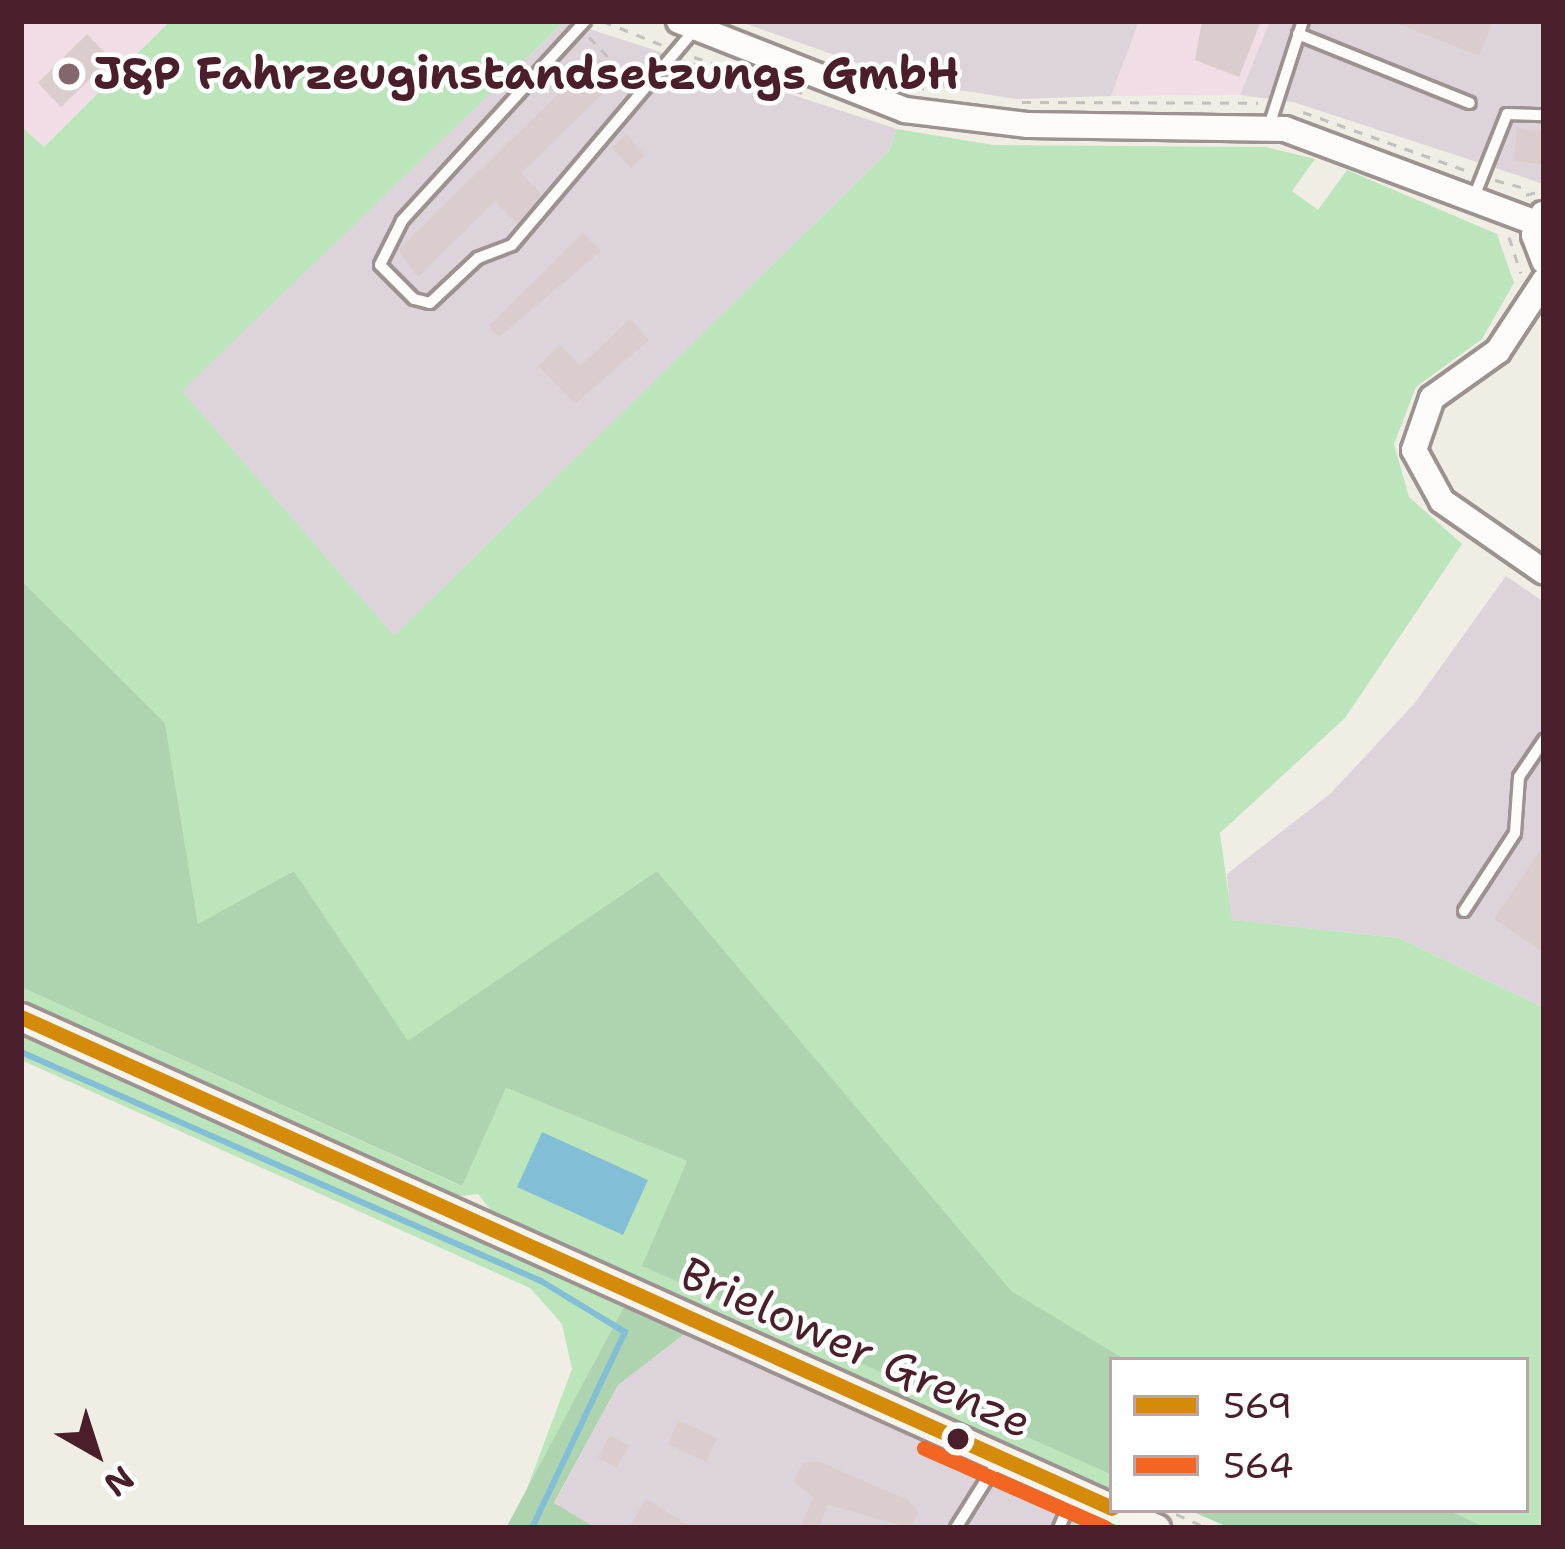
<!DOCTYPE html>
<style>
body{margin:0}
#map{position:relative;width:1565px;height:1549px;overflow:hidden;background:#f0ede4;font-family:"Shantell Sans",sans-serif}
div>[style]{position:absolute}
[style*='--x']{left:calc(var(--x)*1px);top:calc(var(--y)*1px);width:calc(var(--w)*1px);rotate:calc(var(--a)*1deg)}
.built>*{inset:0;background:#f0dde5}
.industrial>*{inset:0;background:#ddd3da}
.green>*{inset:0;background:#bde5bc}
.forest>*{inset:0;background:#add3af}
.water>*{inset:0;background:#82bed6}
.stream>*{height:6px;margin:-3px;padding:0 3px;transform-origin:3px;border-radius:3px;background:#82bed6}
.building>*{inset:0;background:#dbcdcd}
.path>*{height:3px;margin-top:-1.5px;transform-origin:0;background:repeating-linear-gradient(90deg,#c4bfbf 0 9px,transparent 0 18px)}
.roads{filter:drop-shadow(3px 0 #9c9391) drop-shadow(-3px 0 #9c9391) drop-shadow(0 3px #9c9391) drop-shadow(0 -3px #9c9391)}
.service>*{height:10px;margin:-5px;padding:0 5px;transform-origin:5px;border-radius:5px;background:#fdfcfb}
.tertiary>*{height:24px;margin:-12px;padding:0 12px;transform-origin:12px;border-radius:12px;background:#fdfcfb}
.secondary>*{height:27px;margin:-13.5px;padding:0 13.5px;transform-origin:13.5px;border-radius:13.5px;background:#f7f3ed}
.bus-1>*{height:15px;margin:-7.5px;padding:0 7.5px;transform-origin:7.5px;border-radius:7.5px;background:#d48b09}
.bus-2>*{height:15px;margin:-7.5px;padding:0 7.5px;transform-origin:7.5px;border-radius:7.5px;background:#f26522}
.dots>*{width:33px;height:33px;translate:-50% -50%;box-sizing:border-box;border:6px solid #fff;border-radius:50%}
span{translate:-50% -50%;white-space:nowrap;text-align:center;line-height:1.15;-webkit-text-stroke:9px #fff;paint-order:stroke}
.poi-label{font-size:45px;color:#4a1f2b;font-weight:700}
.left{translate:0 -50%;text-align:left}
.street-label{font-size:45px;color:#4a1f2b}
.frame{position:absolute;inset:0;border:24px solid #4a1f2b;pointer-events:none}
.legend{position:absolute;left:1109px;top:1357px;width:420px;height:156px;box-sizing:border-box;background:#fff;border:3px solid #b7a5aa;margin:0;padding:15px 21px;list-style:none;font-size:36px;color:#4a1f2b}
.legend li{display:flex;align-items:center;gap:24px;height:60px}
.legend b{width:60px;border:3px solid #b7a5aa}
.north{position:absolute;left:36px;top:1393px;width:120px;height:120px;-webkit-text-stroke:9px #fff;paint-order:stroke;rotate:141deg;font-size:33px;font-weight:700;line-height:48px;text-align:center;color:#4a1f2b}
.north::after{content:'';display:block;margin:auto;width:42px;height:54px;background:#4a1f2b;clip-path:polygon(50% 0,100% 100%,50% 72%,0 100%)}
</style>
<div id="map">
<div class="built">
<i style="clip-path:polygon(21px 21px,170px 21px,44px 147px,21px 126px)"></i>
<i style="clip-path:polygon(1139px 21px,1270px 21px,1240px 95px,1111px 96px)"></i>
</div>
<div class="industrial">
<i style="clip-path:polygon(565px 21px,897px 129px,889px 151px,394px 637px,181px 391px)"></i>
<i style="clip-path:polygon(738px 21px,1139px 21px,1111px 96px,1016px 99px,915px 83px)"></i>
<i style="clip-path:polygon(1270px 21px,1544px 21px,1544px 184px,1293px 102px,1240px 95px)"></i>
<i style="clip-path:polygon(1506px 576px,1544px 602px,1544px 1008px,1399px 938px,1231px 920px,1227px 874px,1330px 794px,1414px 704px)"></i>
<i style="clip-path:polygon(691px 1329px,1141px 1528px,596px 1528px,554px 1504px,618px 1385px)"></i>
</div>
<div class="green">
<i style="clip-path:polygon(170px 21px,565px 21px,182px 391px,394px 636px,889px 151px,897px 129px,993px 145px,1266px 147px,1315px 159px,1292px 191px,1318px 210px,1347px 170px,1497px 234px,1514px 283px,1482px 339px,1416px 387px,1394px 444px,1409px 497px,1462px 544px,1345px 718px,1220px 833px,1232px 920px,1399px 938px,1544px 1008px,1544px 1528px,1487px 1528px,1448px 1510px,1526px 1510px,1526px 1360px,1126px 1360px,1011px 1292px,657px 871px,408px 1042px,294px 871px,198px 925px,165px 723px,21px 580px,21px 126px,44px 147px)"></i>
<i style="clip-path:polygon(21px 987px,461px 1186px,506px 1088px,687px 1161px,643px 1266px,1112px 1475px,1112px 1496px,501px 1223px,478px 1194px,445px 1198px,21px 1006px)"></i>
<i style="clip-path:polygon(21px 1029px,627px 1301px,526px 1491px,572px 1369px,562px 1324px,530px 1288px,21px 1060px)"></i>
</div>
<div class="forest">
<i style="clip-path:polygon(21px 580px,165px 723px,198px 924px,294px 871px,408px 1041px,657px 871px,1011px 1291px,1126px 1360px,1112px 1360px,1112px 1475px,642px 1266px,687px 1161px,506px 1088px,462px 1186px,21px 987px)"></i>
<i style="clip-path:polygon(627px 1301px,691px 1329px,618px 1385px,554px 1503px,596px 1528px,506px 1528px)"></i>
<i style="clip-path:polygon(1189px 1510px,1448px 1510px,1487px 1528px,1230px 1528px)"></i>
</div>
<div class="water">
<i style="clip-path:polygon(542px 1132px,648px 1180px,623px 1235px,517px 1187px)"></i>
</div>
<div class="stream">
<i style="--x:21;--y:1052;--w:568;--a:23.77"></i>
<i style="--x:541;--y:1281;--w:98;--a:31.3"></i>
<i style="--x:625;--y:1332;--w:217;--a:115.4"></i>
</div>
<div class="building">
<i style="clip-path:polygon(1202px 21px,1261px 21px,1239px 77px,1195px 60px)"></i>
<i style="clip-path:polygon(1392px 21px,1493px 21px,1479px 56px)"></i>
<i style="clip-path:polygon(87px 34px,111px 59px,61px 107px,38px 83px)"></i>
<i style="clip-path:polygon(597px 56px,619px 78px,521px 173px,542px 195px,517px 223px,495px 201px,418px 277px,398px 250px)"></i>
<i style="clip-path:polygon(1517px 128px,1544px 131px,1544px 165px,1514px 161px)"></i>
<i style="clip-path:polygon(626px 134px,645px 155px,631px 168px,612px 148px)"></i>
<i style="clip-path:polygon(583px 233px,601px 251px,499px 337px,488px 326px)"></i>
<i style="clip-path:polygon(630px 319px,649px 340px,575px 404px,538px 366px,560px 345px,580px 366px)"></i>
<i style="clip-path:polygon(1544px 845px,1544px 953px,1494px 919px)"></i>
<i style="clip-path:polygon(678px 1420px,717px 1438px,706px 1462px,668px 1444px)"></i>
<i style="clip-path:polygon(610px 1435px,629px 1446px,616px 1468px,598px 1457px)"></i>
<i style="clip-path:polygon(818px 1461px,908px 1500px,919px 1512px,911px 1528px,828px 1505px,818px 1528px,800px 1528px,813px 1498px,794px 1481px,803px 1463px)"></i>
<i style="clip-path:polygon(646px 1499px,693px 1528px,629px 1528px)"></i>
</div>
<div class="path">
<i style="--x:603;--y:21;--w:64;--a:22.1"></i>
<i style="--x:589;--y:37;--w:62;--a:46.3"></i>
<i style="--x:694;--y:57;--w:114;--a:18.4"></i>
<i style="--x:881;--y:76;--w:50;--a:16.3"></i>
<i style="--x:1022;--y:102;--w:236;--a:0.2"></i>
<i style="--x:1303;--y:112;--w:175;--a:19.7"></i>
<i style="--x:1495;--y:180;--w:34;--a:15"></i>
<i style="--x:1526;--y:195;--w:19;--a:-16"></i>
<i style="--x:1509;--y:237;--w:38;--a:72"></i>
<i style="--x:1176;--y:1514;--w:34;--a:24"></i>
</div>
<div class="roads">
<div class="service">
<i style="--x:585;--y:21;--w:271;--a:132.5"></i>
<i style="--x:402;--y:221;--w:49;--a:116.6"></i>
<i style="--x:380;--y:265;--w:48;--a:45"></i>
<i style="--x:414;--y:299;--w:16;--a:14"></i>
<i style="--x:430;--y:303;--w:66;--a:-43.2"></i>
<i style="--x:478;--y:258;--w:36;--a:-21"></i>
<i style="--x:512;--y:245;--w:285;--a:-49.7"></i>
<i style="--x:1298;--y:34;--w:185;--a:21.9"></i>
<i style="--x:1269;--y:126;--w:110;--a:-72.1"></i>
<i style="--x:1474;--y:197;--w:89;--a:-68.3"></i>
<i style="--x:1507;--y:114;--w:37;--a:2"></i>
<i style="--x:1464;--y:911;--w:93;--a:-56.8"></i>
<i style="--x:1515;--y:833;--w:56;--a:-85.9"></i>
<i style="--x:1519;--y:777;--w:45;--a:-56"></i>
<i style="--x:956;--y:1528;--w:79;--a:-57.9"></i>
<i style="--x:1059;--y:1528;--w:36;--a:-66"></i>
</div>
<div class="tertiary">
<i style="--x:679;--y:21;--w:243;--a:21.5"></i>
<i style="--x:905;--y:110;--w:124;--a:7"></i>
<i style="--x:1028;--y:125;--w:257;--a:0.9"></i>
<i style="--x:1285;--y:129;--w:269;--a:20.5"></i>
<i style="--x:1543;--y:214;--w:23;--a:113"></i>
<i style="--x:1534;--y:235;--w:28;--a:69"></i>
<i style="--x:1544;--y:281;--w:84;--a:123.3"></i>
<i style="--x:1498;--y:351;--w:81;--a:144.5"></i>
<i style="--x:1432;--y:398;--w:55;--a:109.1"></i>
<i style="--x:1414;--y:450;--w:58;--a:61.2"></i>
<i style="--x:1442;--y:501;--w:124;--a:34.8"></i>
</div>
<div class="secondary">
<i style="--x:21;--y:1017;--w:1196;--a:24.23"></i>
<i style="--x:1116;--y:1510;--w:44;--a:24.2"></i>
</div>
</div>
<div class="bus-1">
<i style="--x:21;--y:1017;--w:1196;--a:24.23"></i>
</div>
<div class="bus-2">
<i style="--x:924;--y:1448;--w:197;--a:23.7"></i>
</div>
<div class="dots">
<i style="left:69px;top:74px;background:#84676c"></i>
<i style="left:958px;top:1439px;background:#4a1f2b"></i>
</div>
<div class="poi-label">
<span class="left" style="left:93px;top:74px">J&amp;P Fahrzeuginstandsetzungs GmbH</span>
</div>
<div class="street-label">
<span style="left:856px;top:1348px;rotate:24deg">Brielower Grenze</span>
</div>
<div class="frame"></div>
<ul class="legend">
<li><b style="height:15px;background:#d48b09"></b>569</li>
<li><b style="height:15px;background:#f26522"></b>564</li>
</ul>
<div class="north">N</div>
</div>
